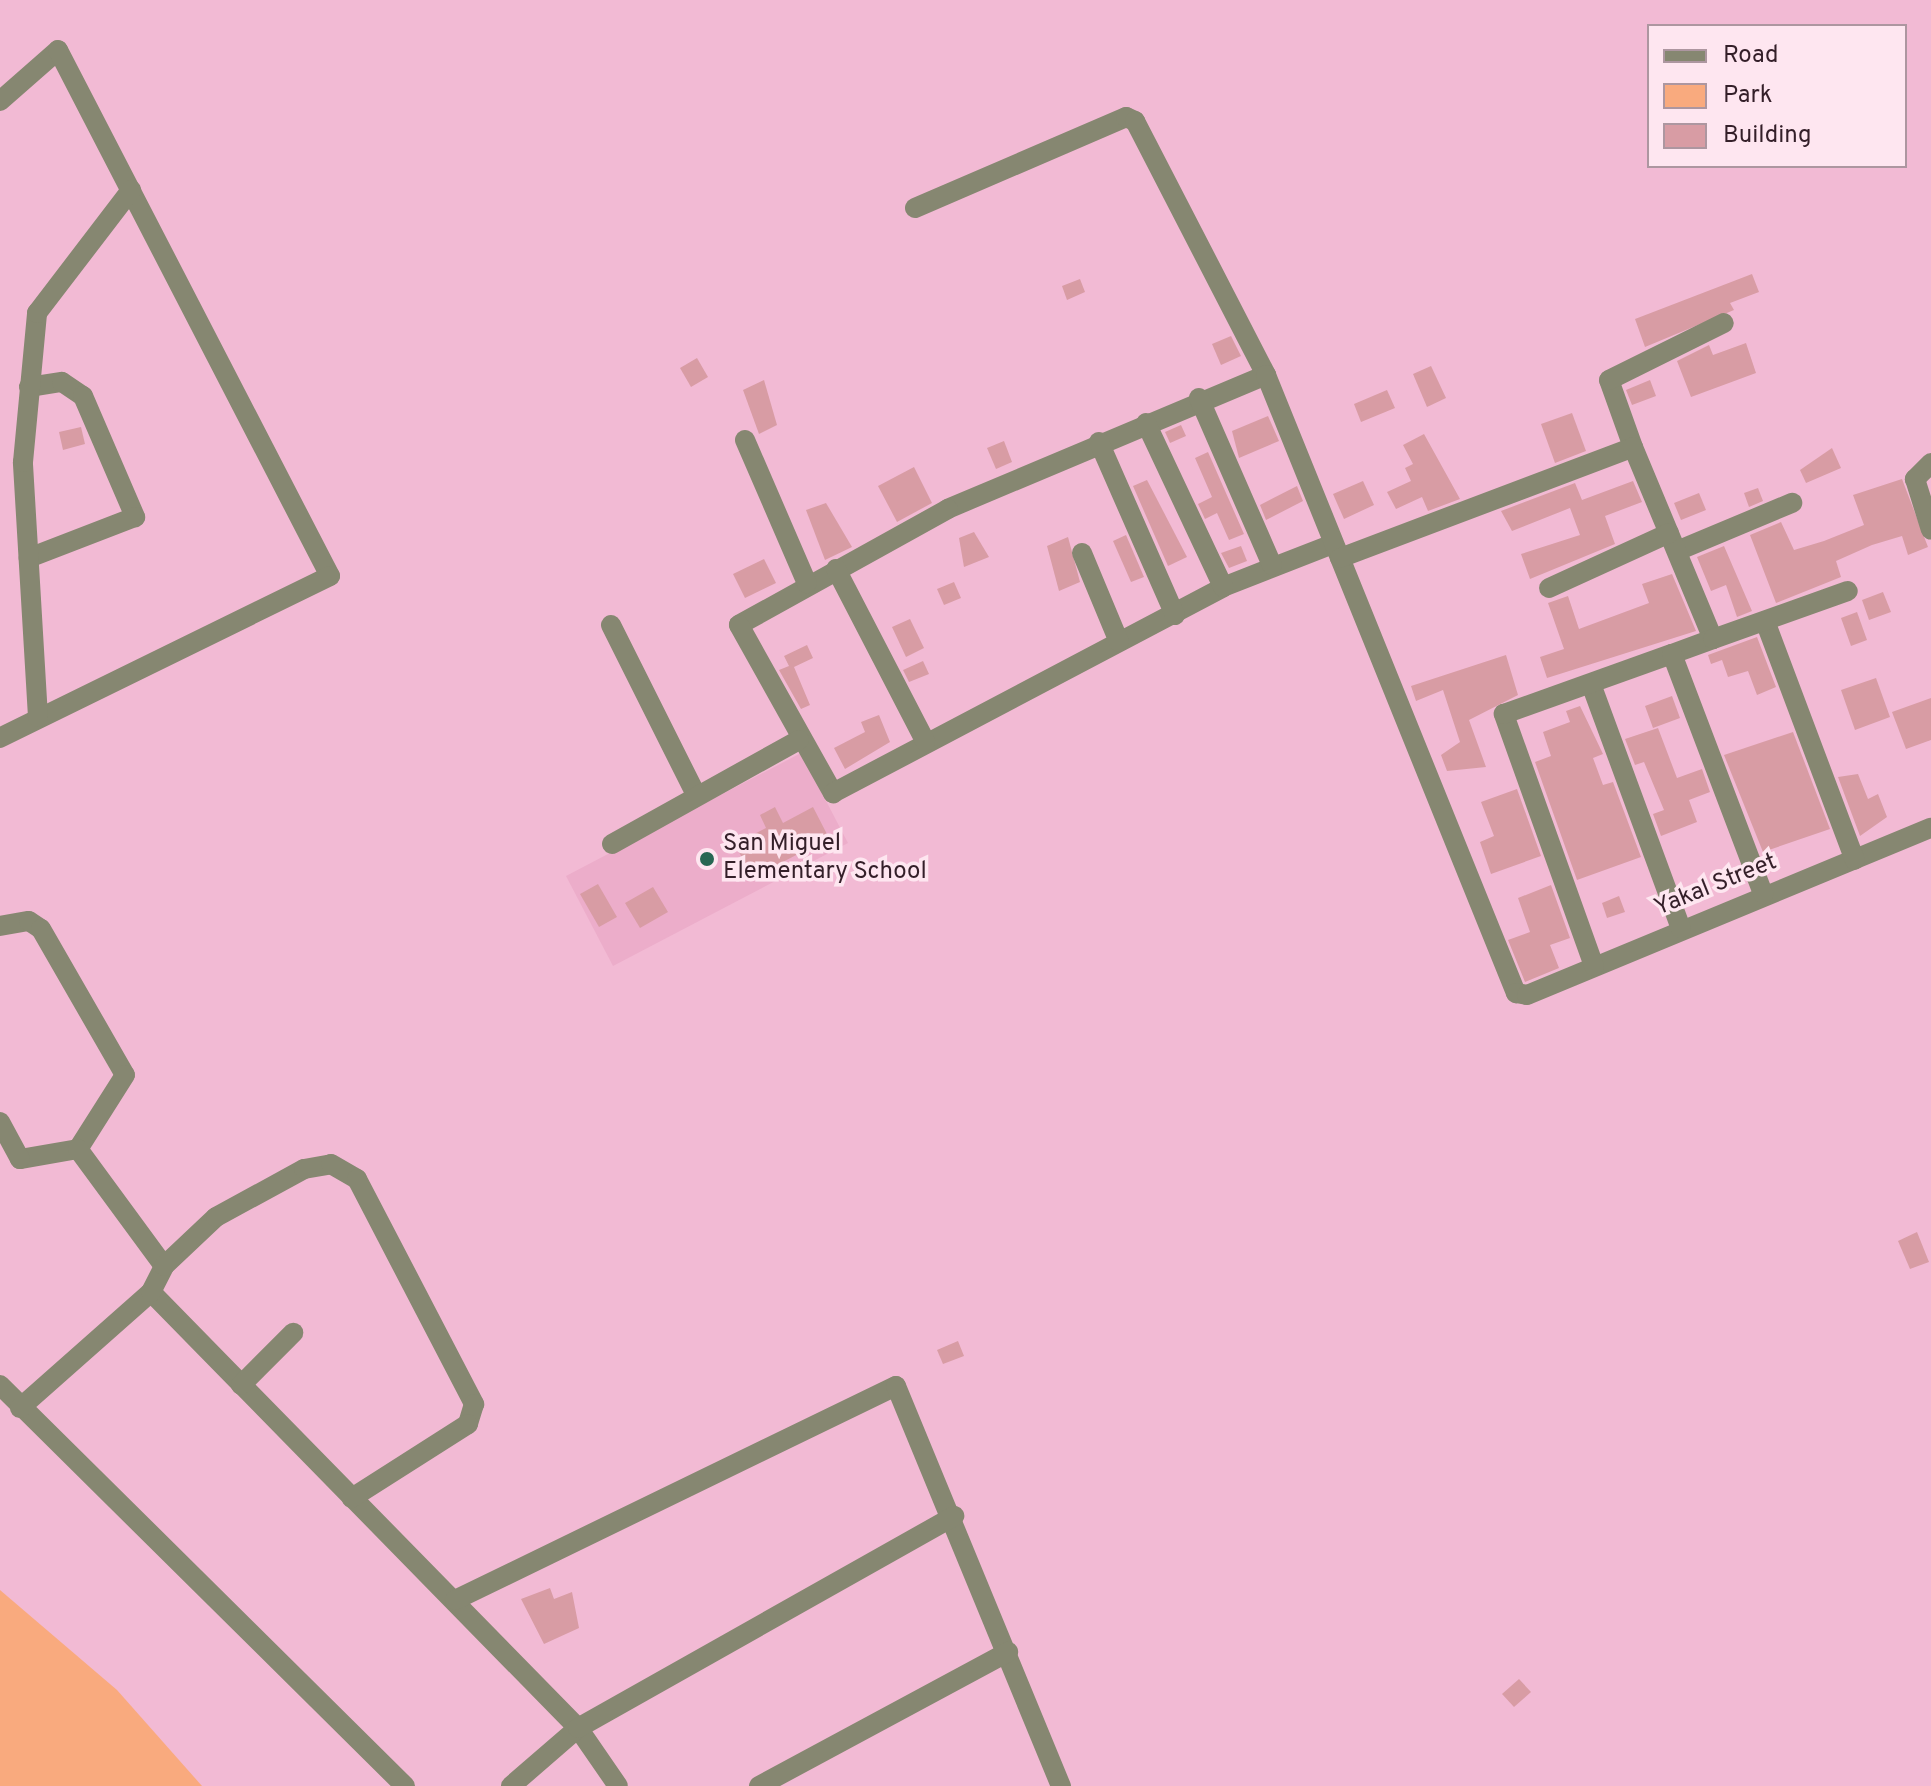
<!DOCTYPE html>
<style>
body{margin:0}
#map{position:relative;width:1931px;height:1786px;overflow:hidden;background:#f2bad4;font-family:Overpass,sans-serif}
div>[style]{position:absolute}
[style*='--x']{left:calc(var(--x)*1px);top:calc(var(--y)*1px);width:calc(var(--w)*1px);rotate:calc(var(--a)*1deg)}
.built>*{inset:0;background:#ecadca}
.green>*{inset:0;background:#f9aa7e}
.building>*{inset:0;background:#d89ca4}
.minor>*{height:20px;margin:-10px;padding:0 10px;transform-origin:10px;border-radius:10px;background:#868771}
.dots>*{width:22px;height:22px;translate:-50% -50%;box-sizing:border-box;border:4px solid #fee6f0;border-radius:50%}
span{translate:-50% -50%;white-space:nowrap;text-align:center;line-height:1.15;-webkit-text-stroke:7px #fee6f0;paint-order:stroke}
.poi-label{font-size:24px;color:#341f29}
.left{translate:0 -50%;text-align:left}
.street-label{font-size:24px;color:#341f29}
.legend{position:absolute;left:1647px;top:24px;width:260px;height:144px;box-sizing:border-box;background:#fee6f0;border:2px solid #ad96a0;margin:0;padding:10px 14px;list-style:none;font-size:24px;color:#341f29}
.legend li{display:flex;align-items:center;gap:16px;height:40px}
.legend b{width:40px;border:2px solid #ad96a0}
</style>
<div id="map">
<div class="built">
<i style="clip-path:polygon(801px 753px,848px 843px,613px 966px,566px 876px)"></i>
</div>
<div class="green">
<i style="clip-path:polygon(0 1590px,117px 1690px,202px 1786px,0 1786px)"></i>
</div>
<div class="building">
<i style="clip-path:polygon(1752px 274px,1759px 292px,1730px 303px,1734px 310px,1645px 347px,1635px 319px)"></i>
<i style="clip-path:polygon(1080px 279px,1085px 292px,1067px 300px,1062px 286px)"></i>
<i style="clip-path:polygon(1231px 336px,1241px 356px,1221px 365px,1212px 344px)"></i>
<i style="clip-path:polygon(1746px 343px,1756px 373px,1691px 397px,1677px 361px,1709px 345px,1713px 355px)"></i>
<i style="clip-path:polygon(697px 358px,708px 377px,691px 387px,680px 368px)"></i>
<i style="clip-path:polygon(1431px 366px,1446px 398px,1427px 407px,1413px 374px)"></i>
<i style="clip-path:polygon(764px 380px,777px 425px,759px 434px,743px 390px)"></i>
<i style="clip-path:polygon(1650px 380px,1656px 396px,1632px 405px,1626px 390px)"></i>
<i style="clip-path:polygon(1387px 390px,1395px 408px,1361px 422px,1354px 404px)"></i>
<i style="clip-path:polygon(1572px 413px,1586px 451px,1555px 463px,1541px 424px)"></i>
<i style="clip-path:polygon(1268px 416px,1279px 441px,1239px 458px,1232px 431px)"></i>
<i style="clip-path:polygon(1181px 425px,1186px 436px,1170px 443px,1165px 432px)"></i>
<i style="clip-path:polygon(81px 427px,85px 444px,63px 450px,59px 432px)"></i>
<i style="clip-path:polygon(1424px 434px,1460px 499px,1428px 511px,1422px 497px,1396px 509px,1387px 492px,1411px 481px,1405px 468px,1413px 464px,1403px 445px)"></i>
<i style="clip-path:polygon(1004px 441px,1012px 462px,996px 469px,987px 448px)"></i>
<i style="clip-path:polygon(1832px 448px,1841px 468px,1806px 483px,1800px 470px)"></i>
<i style="clip-path:polygon(1208px 452px,1244px 534px,1229px 540px,1217px 513px,1205px 519px,1198px 504px,1212px 497px,1195px 458px)"></i>
<i style="clip-path:polygon(914px 467px,932px 503px,897px 522px,878px 486px)"></i>
<i style="clip-path:polygon(1902px 479px,1928px 547px,1908px 555px,1902px 536px,1872px 545px,1836px 561px,1841px 577px,1776px 603px,1750px 535px,1781px 522px,1794px 550px,1824px 541px,1864px 525px,1853px 495px)"></i>
<i style="clip-path:polygon(1147px 480px,1187px 557px,1168px 566px,1133px 486px)"></i>
<i style="clip-path:polygon(1363px 481px,1374px 505px,1344px 519px,1333px 494px)"></i>
<i style="clip-path:polygon(1633px 481px,1642px 502px,1605px 516px,1615px 544px,1530px 579px,1521px 554px,1580px 535px,1570px 508px,1512px 531px,1501px 511px,1575px 483px,1582px 500px)"></i>
<i style="clip-path:polygon(1297px 486px,1303px 501px,1266px 520px,1260px 505px)"></i>
<i style="clip-path:polygon(1758px 488px,1763px 501px,1749px 507px,1744px 493px)"></i>
<i style="clip-path:polygon(1699px 493px,1706px 510px,1681px 520px,1674px 503px)"></i>
<i style="clip-path:polygon(826px 503px,852px 547px,825px 560px,806px 510px)"></i>
<i style="clip-path:polygon(974px 532px,989px 557px,964px 567px,959px 538px)"></i>
<i style="clip-path:polygon(1126px 535px,1144px 577px,1131px 582px,1113px 541px)"></i>
<i style="clip-path:polygon(1068px 537px,1080px 582px,1059px 591px,1047px 546px)"></i>
<i style="clip-path:polygon(1241px 546px,1247px 561px,1229px 568px,1221px 553px)"></i>
<i style="clip-path:polygon(1724px 546px,1752px 611px,1737px 617px,1726px 585px,1711px 591px,1697px 557px)"></i>
<i style="clip-path:polygon(764px 559px,776px 583px,745px 598px,733px 574px)"></i>
<i style="clip-path:polygon(1672px 574px,1696px 631px,1547px 678px,1540px 657px,1564px 649px,1548px 603px,1568px 596px,1579px 629px,1649px 603px,1642px 584px)"></i>
<i style="clip-path:polygon(954px 582px,961px 598px,944px 605px,937px 589px)"></i>
<i style="clip-path:polygon(1883px 592px,1891px 612px,1869px 620px,1862px 600px)"></i>
<i style="clip-path:polygon(1857px 612px,1867px 640px,1851px 646px,1841px 618px)"></i>
<i style="clip-path:polygon(910px 619px,924px 648px,906px 657px,892px 627px)"></i>
<i style="clip-path:polygon(1757px 637px,1776px 687px,1757px 695px,1748px 671px,1728px 677px,1722px 660px,1711px 664px,1708px 655px)"></i>
<i style="clip-path:polygon(807px 645px,813px 658px,794px 667px,810px 705px,801px 709px,779px 670px,789px 666px,784px 656px)"></i>
<i style="clip-path:polygon(1506px 655px,1518px 695px,1469px 720px,1486px 767px,1447px 771px,1441px 755px,1460px 742px,1443px 690px,1416px 701px,1411px 686px)"></i>
<i style="clip-path:polygon(923px 661px,929px 674px,909px 682px,903px 670px)"></i>
<i style="clip-path:polygon(1876px 678px,1890px 717px,1855px 730px,1841px 690px)"></i>
<i style="clip-path:polygon(1672px 696px,1680px 718px,1653px 728px,1645px 706px)"></i>
<i style="clip-path:polygon(1931px 698px,1931px 740px,1906px 749px,1892px 712px)"></i>
<i style="clip-path:polygon(1580px 706px,1603px 754px,1593px 758px,1603px 785px,1613px 782px,1641px 857px,1577px 880px,1535px 762px,1551px 756px,1543px 732px,1570px 722px,1566px 711px)"></i>
<i style="clip-path:polygon(879px 715px,890px 742px,845px 769px,834px 748px,865px 732px,861px 722px)"></i>
<i style="clip-path:polygon(1658px 728px,1677px 778px,1702px 769px,1710px 792px,1689px 800px,1697px 822px,1661px 836px,1653px 814px,1664px 810px,1644px 762px,1635px 765px,1625px 739px)"></i>
<i style="clip-path:polygon(1793px 732px,1830px 829px,1763px 852px,1724px 755px)"></i>
<i style="clip-path:polygon(1858px 774px,1868px 799px,1878px 794px,1887px 817px,1860px 836px,1838px 777px)"></i>
<i style="clip-path:polygon(1517px 789px,1541px 856px,1491px 874px,1480px 842px,1494px 836px,1481px 802px)"></i>
<i style="clip-path:polygon(775px 807px,783px 823px,813px 807px,829px 838px,752px 878px,735px 844px,766px 828px,760px 815px)"></i>
<i style="clip-path:polygon(598px 884px,617px 917px,599px 927px,580px 894px)"></i>
<i style="clip-path:polygon(1551px 885px,1570px 938px,1550px 945px,1559px 968px,1525px 982px,1508px 940px,1530px 932px,1518px 898px)"></i>
<i style="clip-path:polygon(653px 887px,668px 912px,640px 928px,625px 903px)"></i>
<i style="clip-path:polygon(1619px 896px,1625px 912px,1607px 918px,1602px 903px)"></i>
<i style="clip-path:polygon(1917px 1232px,1929px 1262px,1910px 1269px,1898px 1241px)"></i>
<i style="clip-path:polygon(958px 1341px,964px 1356px,943px 1364px,937px 1350px)"></i>
<i style="clip-path:polygon(550px 1588px,554px 1599px,572px 1592px,579px 1628px,544px 1644px,521px 1599px)"></i>
<i style="clip-path:polygon(1519px 1679px,1531px 1692px,1514px 1707px,1502px 1694px)"></i>
</div>
<div class="minor">
<i style="--x:0;--y:101;--w:77;--a:-41.3"></i>
<i style="--x:58;--y:50;--w:592;--a:62.66"></i>
<i style="--x:330;--y:576;--w:368;--a:153.9"></i>
<i style="--x:915;--y:208;--w:230;--a:-23.3"></i>
<i style="--x:1126;--y:117;--w:10;--a:24"></i>
<i style="--x:1135;--y:121;--w:286;--a:62.7"></i>
<i style="--x:1266;--y:375;--w:345;--a:157.2"></i>
<i style="--x:948;--y:509;--w:239;--a:151"></i>
<i style="--x:739;--y:625;--w:193;--a:60.8"></i>
<i style="--x:833;--y:793;--w:441;--a:-27.8"></i>
<i style="--x:1223;--y:587;--w:118;--a:-21.4"></i>
<i style="--x:1266;--y:375;--w:667;--a:67.98"></i>
<i style="--x:1516;--y:993;--w:11;--a:10"></i>
<i style="--x:1527;--y:995;--w:437;--a:-22.5"></i>
<i style="--x:29;--y:387;--w:33;--a:-9"></i>
<i style="--x:62;--y:382;--w:25;--a:34"></i>
<i style="--x:83;--y:396;--w:132;--a:66.7"></i>
<i style="--x:135;--y:517;--w:114;--a:158.9"></i>
<i style="--x:1199;--y:398;--w:182;--a:66.4"></i>
<i style="--x:1146;--y:423;--w:181;--a:64.8"></i>
<i style="--x:745;--y:440;--w:156;--a:66.6"></i>
<i style="--x:1099;--y:442;--w:189;--a:66.3"></i>
<i style="--x:1633;--y:447;--w:71;--a:-109.7"></i>
<i style="--x:1609;--y:380;--w:128;--a:-26.4"></i>
<i style="--x:1931;--y:463;--w:23;--a:135"></i>
<i style="--x:1915;--y:479;--w:53;--a:72.6"></i>
<i style="--x:1677;--y:551;--w:125;--a:-22.7"></i>
<i style="--x:1082;--y:553;--w:96;--a:67.4"></i>
<i style="--x:1340;--y:558;--w:313;--a:-20.7"></i>
<i style="--x:1633;--y:447;--w:208;--a:67.4"></i>
<i style="--x:1713;--y:639;--w:44;--a:159.9"></i>
<i style="--x:836;--y:569;--w:194;--a:62.6"></i>
<i style="--x:1549;--y:588;--w:132;--a:-24.6"></i>
<i style="--x:1765;--y:621;--w:255;--a:69.4"></i>
<i style="--x:611;--y:625;--w:188;--a:63.4"></i>
<i style="--x:1713;--y:639;--w:143;--a:-19.6"></i>
<i style="--x:1591;--y:684;--w:260;--a:69.8"></i>
<i style="--x:38;--y:717;--w:255;--a:-93.4"></i>
<i style="--x:23;--y:462;--w:150;--a:-84.6"></i>
<i style="--x:37;--y:313;--w:155;--a:-52.6"></i>
<i style="--x:612;--y:844;--w:214;--a:-29.1"></i>
<i style="--x:0;--y:926;--w:29;--a:-10"></i>
<i style="--x:29;--y:921;--w:14;--a:34"></i>
<i style="--x:41;--y:929;--w:168;--a:60.1"></i>
<i style="--x:125;--y:1075;--w:88;--a:122.4"></i>
<i style="--x:78;--y:1149;--w:59;--a:170.2"></i>
<i style="--x:20;--y:1159;--w:42;--a:-118.4"></i>
<i style="--x:1594;--y:966;--w:268;--a:-109.7"></i>
<i style="--x:1504;--y:714;--w:178;--a:-19.7"></i>
<i style="--x:1672;--y:654;--w:257;--a:69.2"></i>
<i style="--x:78;--y:1149;--w:145;--a:53.7"></i>
<i style="--x:151;--y:1292;--w:610;--a:45.6"></i>
<i style="--x:578;--y:1728;--w:70;--a:55.4"></i>
<i style="--x:0;--y:1385;--w:570;--a:44.72"></i>
<i style="--x:241;--y:1385;--w:74;--a:-45"></i>
<i style="--x:20;--y:1408;--w:175;--a:-41.5"></i>
<i style="--x:151;--y:1292;--w:29;--a:-63"></i>
<i style="--x:164;--y:1266;--w:71;--a:-43.3"></i>
<i style="--x:216;--y:1217;--w:100;--a:-28.6"></i>
<i style="--x:304;--y:1169;--w:27;--a:-10"></i>
<i style="--x:331;--y:1164;--w:30;--a:30"></i>
<i style="--x:357;--y:1179;--w:254;--a:62.5"></i>
<i style="--x:474;--y:1404;--w:21;--a:107"></i>
<i style="--x:468;--y:1424;--w:138;--a:147.5"></i>
<i style="--x:455;--y:1600;--w:490;--a:-25.9"></i>
<i style="--x:896;--y:1386;--w:433;--a:67.6"></i>
<i style="--x:511;--y:1786;--w:89;--a:-40.9"></i>
<i style="--x:578;--y:1728;--w:432;--a:-29.4"></i>
<i style="--x:759;--y:1786;--w:283;--a:-28.3"></i>
</div>
<div class="dots">
<i style="left:707px;top:859px;background:#286753"></i>
</div>
<div class="poi-label">
<span class="left" style="left:723px;top:859px">San Miguel<br>Elementary School</span>
</div>
<div class="street-label">
<span style="left:1716px;top:886px;rotate:-22deg">Yakal Street</span>
</div>
<ul class="legend">
<li><b style="height:10px;background:#868771"></b>Road</li>
<li><b style="height:22px;background:#f9aa7e"></b>Park</li>
<li><b style="height:22px;background:#d89ca4"></b>Building</li>
</ul>
</div>
